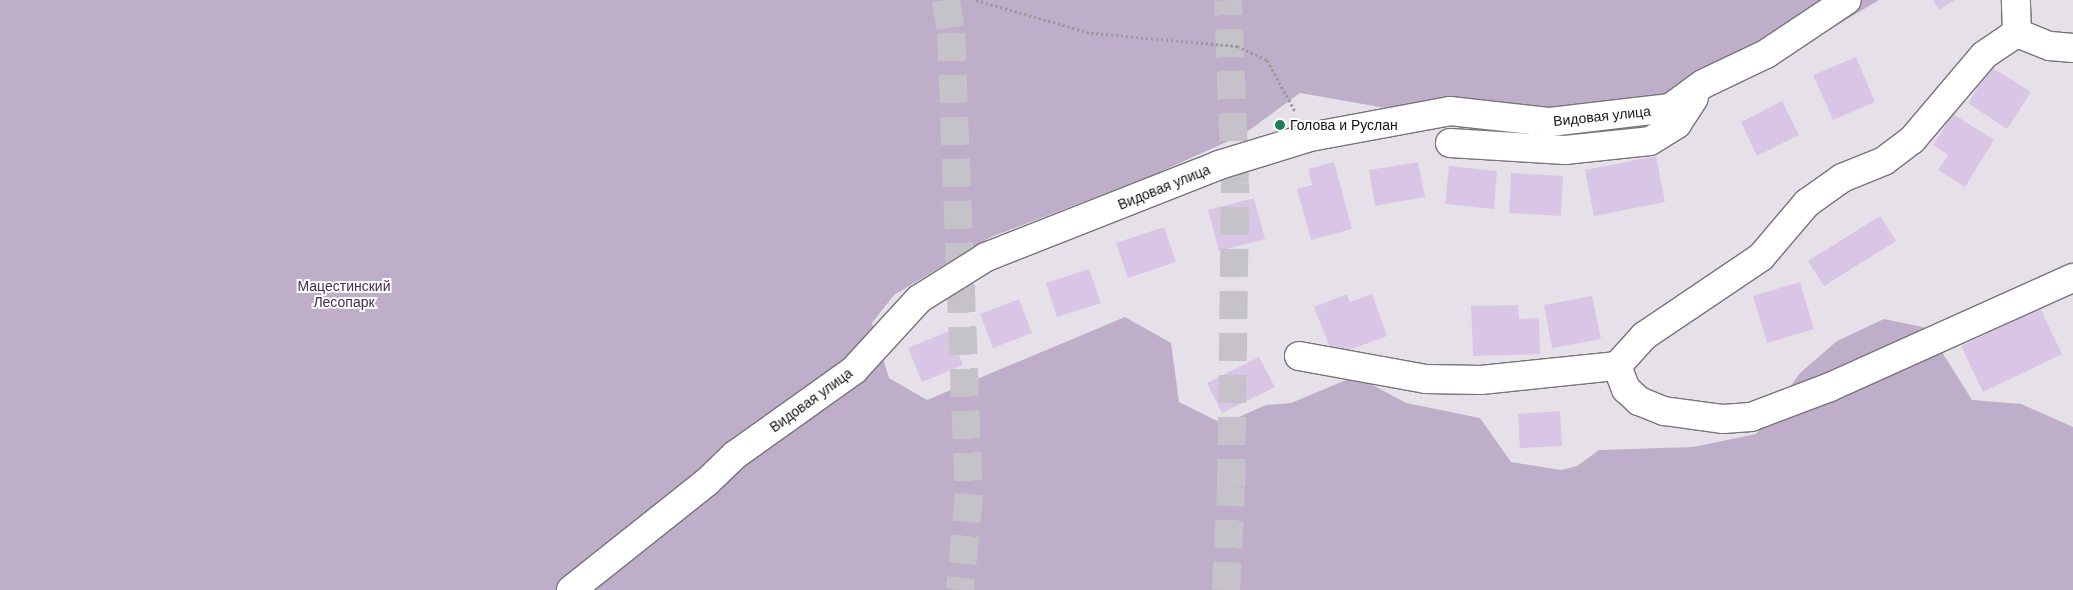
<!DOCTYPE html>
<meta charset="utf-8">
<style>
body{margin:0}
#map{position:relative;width:2073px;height:590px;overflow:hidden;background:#e6e1e9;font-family:Helvetica,sans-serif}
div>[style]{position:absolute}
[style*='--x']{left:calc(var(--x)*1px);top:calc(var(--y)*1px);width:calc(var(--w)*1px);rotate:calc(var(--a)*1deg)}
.green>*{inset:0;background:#bfaeca}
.building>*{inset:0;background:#d9c6e6}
.highway-tunnel>*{height:28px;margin-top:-14px;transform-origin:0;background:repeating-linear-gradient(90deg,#c6c2c9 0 28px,transparent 0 42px)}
.path>*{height:3px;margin-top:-1.5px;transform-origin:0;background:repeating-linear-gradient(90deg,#9d9a9f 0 2.5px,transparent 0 5px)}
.roads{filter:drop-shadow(1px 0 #78747a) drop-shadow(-1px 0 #78747a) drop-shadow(0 1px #78747a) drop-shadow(0 -1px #78747a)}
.minor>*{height:28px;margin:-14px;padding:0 14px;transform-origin:14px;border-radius:14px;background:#fff}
.dots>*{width:14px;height:14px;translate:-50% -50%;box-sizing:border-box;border:2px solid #fff;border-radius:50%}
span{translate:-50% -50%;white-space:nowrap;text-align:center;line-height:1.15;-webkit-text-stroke:4px #fff;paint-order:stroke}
.street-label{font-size:14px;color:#141315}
.poi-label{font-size:14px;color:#141315}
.left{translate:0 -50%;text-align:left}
.park-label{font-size:14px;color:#452a54}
</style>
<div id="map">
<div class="green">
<i style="clip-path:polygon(0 0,1879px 0,1824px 33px,1774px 53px,1670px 111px,1505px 129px,1300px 93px,1244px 134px,1151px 176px,991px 237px,894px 295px,872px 323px,889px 378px,927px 400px,1125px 317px,1171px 343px,1179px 402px,1223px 424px,1266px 405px,1291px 403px,1356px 376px,1406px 403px,1480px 418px,1511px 462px,1561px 470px,1577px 466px,1599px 450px,1693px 447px,1756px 434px,1800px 373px,1837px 341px,1884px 319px,1927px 328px,1972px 400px,2021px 404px,2073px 427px,2073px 590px,0 590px)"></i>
</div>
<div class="building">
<i style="clip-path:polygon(1933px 0,1955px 0,1939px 10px)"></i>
<i style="clip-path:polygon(1856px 57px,1875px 102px,1833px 120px,1813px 75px)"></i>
<i style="clip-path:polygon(1991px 67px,2031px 92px,2007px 129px,1968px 103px)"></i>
<i style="clip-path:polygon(1782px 101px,1799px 135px,1757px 156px,1741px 122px)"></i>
<i style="clip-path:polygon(1953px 114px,1994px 140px,1965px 187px,1938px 170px,1948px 155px,1933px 145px)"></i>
<i style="clip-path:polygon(1656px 156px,1665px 202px,1594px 216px,1585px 170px)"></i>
<i style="clip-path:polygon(1334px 162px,1352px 229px,1311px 240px,1297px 189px,1312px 185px,1308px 169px)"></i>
<i style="clip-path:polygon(1418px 162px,1425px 197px,1375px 206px,1369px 170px)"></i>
<i style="clip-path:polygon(1449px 166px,1497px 171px,1494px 209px,1445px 204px)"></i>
<i style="clip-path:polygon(1511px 173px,1563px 176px,1561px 216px,1509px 213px)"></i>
<i style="clip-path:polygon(1254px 198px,1265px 239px,1219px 251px,1208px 210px)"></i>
<i style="clip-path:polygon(1880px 216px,1896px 241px,1824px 286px,1808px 261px)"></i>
<i style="clip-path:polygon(1164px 227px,1176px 262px,1128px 278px,1116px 243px)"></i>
<i style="clip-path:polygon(1089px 269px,1101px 303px,1057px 317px,1046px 283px)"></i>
<i style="clip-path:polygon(1800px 282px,1814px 329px,1767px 343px,1753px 296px)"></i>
<i style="clip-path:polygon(1347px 294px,1350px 302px,1372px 294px,1387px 336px,1333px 356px,1314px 307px)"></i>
<i style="clip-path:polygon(1592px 296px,1601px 339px,1552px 348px,1544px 305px)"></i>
<i style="clip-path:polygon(1019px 299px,1032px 333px,993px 348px,980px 314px)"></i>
<i style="clip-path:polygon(1518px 305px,1519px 319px,1539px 318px,1540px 354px,1473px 356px,1471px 306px)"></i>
<i style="clip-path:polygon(2040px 308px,2062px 354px,1983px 392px,1961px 346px)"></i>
<i style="clip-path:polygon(949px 331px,963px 365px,922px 382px,908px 348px)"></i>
<i style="clip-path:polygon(1259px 357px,1275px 387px,1222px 413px,1207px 383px)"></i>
<i style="clip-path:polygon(1560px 411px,1562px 446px,1520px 448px,1518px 414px)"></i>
</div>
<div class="highway-tunnel">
<i style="--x:946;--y:0;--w:33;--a:81"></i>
<i style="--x:951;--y:33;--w:461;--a:87.8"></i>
<i style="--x:969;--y:494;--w:96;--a:95.4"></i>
<i style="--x:1226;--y:590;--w:103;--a:-87.2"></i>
<i style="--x:1231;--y:487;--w:304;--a:-89.2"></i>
<i style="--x:1235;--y:183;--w:183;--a:-92.2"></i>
</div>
<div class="path">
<i style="--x:976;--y:0;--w:120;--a:16"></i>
<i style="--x:1091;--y:33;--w:147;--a:5.1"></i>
<i style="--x:1237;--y:46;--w:33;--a:25"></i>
<i style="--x:1267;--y:60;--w:60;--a:61.3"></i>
</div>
<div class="roads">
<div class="minor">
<i style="--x:2017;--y:33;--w:35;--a:22"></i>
<i style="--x:2050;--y:46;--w:23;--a:5"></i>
<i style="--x:1450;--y:143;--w:115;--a:3.5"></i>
<i style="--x:1565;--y:150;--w:85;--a:-6"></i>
<i style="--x:1650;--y:141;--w:32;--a:-32"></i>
<i style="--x:1677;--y:124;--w:31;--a:-57"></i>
<i style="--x:1299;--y:356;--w:129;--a:10.3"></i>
<i style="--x:1426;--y:379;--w:55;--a:1"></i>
<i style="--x:1481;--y:380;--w:137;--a:-5.9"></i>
<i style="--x:1617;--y:366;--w:40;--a:-48"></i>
<i style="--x:1644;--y:336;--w:141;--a:-34"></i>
<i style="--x:1761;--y:257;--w:71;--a:-49.6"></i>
<i style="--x:1807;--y:203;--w:43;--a:-35.5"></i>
<i style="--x:1842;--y:178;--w:45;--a:-22"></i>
<i style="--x:1884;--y:161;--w:35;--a:-37"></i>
<i style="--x:1912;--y:140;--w:111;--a:-49.7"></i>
<i style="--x:1984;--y:55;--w:40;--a:-34"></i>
<i style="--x:2017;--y:33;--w:33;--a:-92"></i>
<i style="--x:1617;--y:366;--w:25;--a:69"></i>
<i style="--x:1626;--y:389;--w:18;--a:43"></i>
<i style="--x:1639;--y:401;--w:27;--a:22"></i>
<i style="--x:1664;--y:411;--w:60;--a:7.7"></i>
<i style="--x:1723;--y:419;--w:28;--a:-4"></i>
<i style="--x:1751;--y:417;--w:85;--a:-20.8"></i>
<i style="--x:1830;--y:387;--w:266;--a:-24.2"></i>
<i style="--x:571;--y:590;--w:174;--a:-38.5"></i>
<i style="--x:707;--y:482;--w:39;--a:-44"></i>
<i style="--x:735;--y:455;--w:146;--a:-35.5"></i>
<i style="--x:854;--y:370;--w:96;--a:-47.5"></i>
<i style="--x:919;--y:299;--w:79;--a:-32.1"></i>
<i style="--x:986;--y:257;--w:251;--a:-21.5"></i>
<i style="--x:1219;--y:165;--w:95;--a:-17.1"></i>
<i style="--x:1310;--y:137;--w:142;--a:-10.5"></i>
<i style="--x:1450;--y:111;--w:101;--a:6.3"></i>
<i style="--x:1550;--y:122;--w:121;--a:-6.7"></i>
<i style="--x:1670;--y:108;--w:41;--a:-36"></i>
<i style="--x:1703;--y:84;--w:70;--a:-25.5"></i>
<i style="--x:1766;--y:54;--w:97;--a:-33.7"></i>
</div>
</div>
<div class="dots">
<i style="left:1280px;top:125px;background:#1b7f59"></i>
</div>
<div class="street-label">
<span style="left:1602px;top:116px;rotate:-6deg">Видовая улица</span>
<span style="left:1164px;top:187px;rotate:-22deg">Видовая улица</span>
<span style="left:811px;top:400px;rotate:-36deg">Видовая улица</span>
</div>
<div class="poi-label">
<span class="left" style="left:1290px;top:125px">Голова и Руслан</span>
</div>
<div class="park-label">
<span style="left:344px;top:294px">Мацестинский<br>Лесопарк</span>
</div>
</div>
